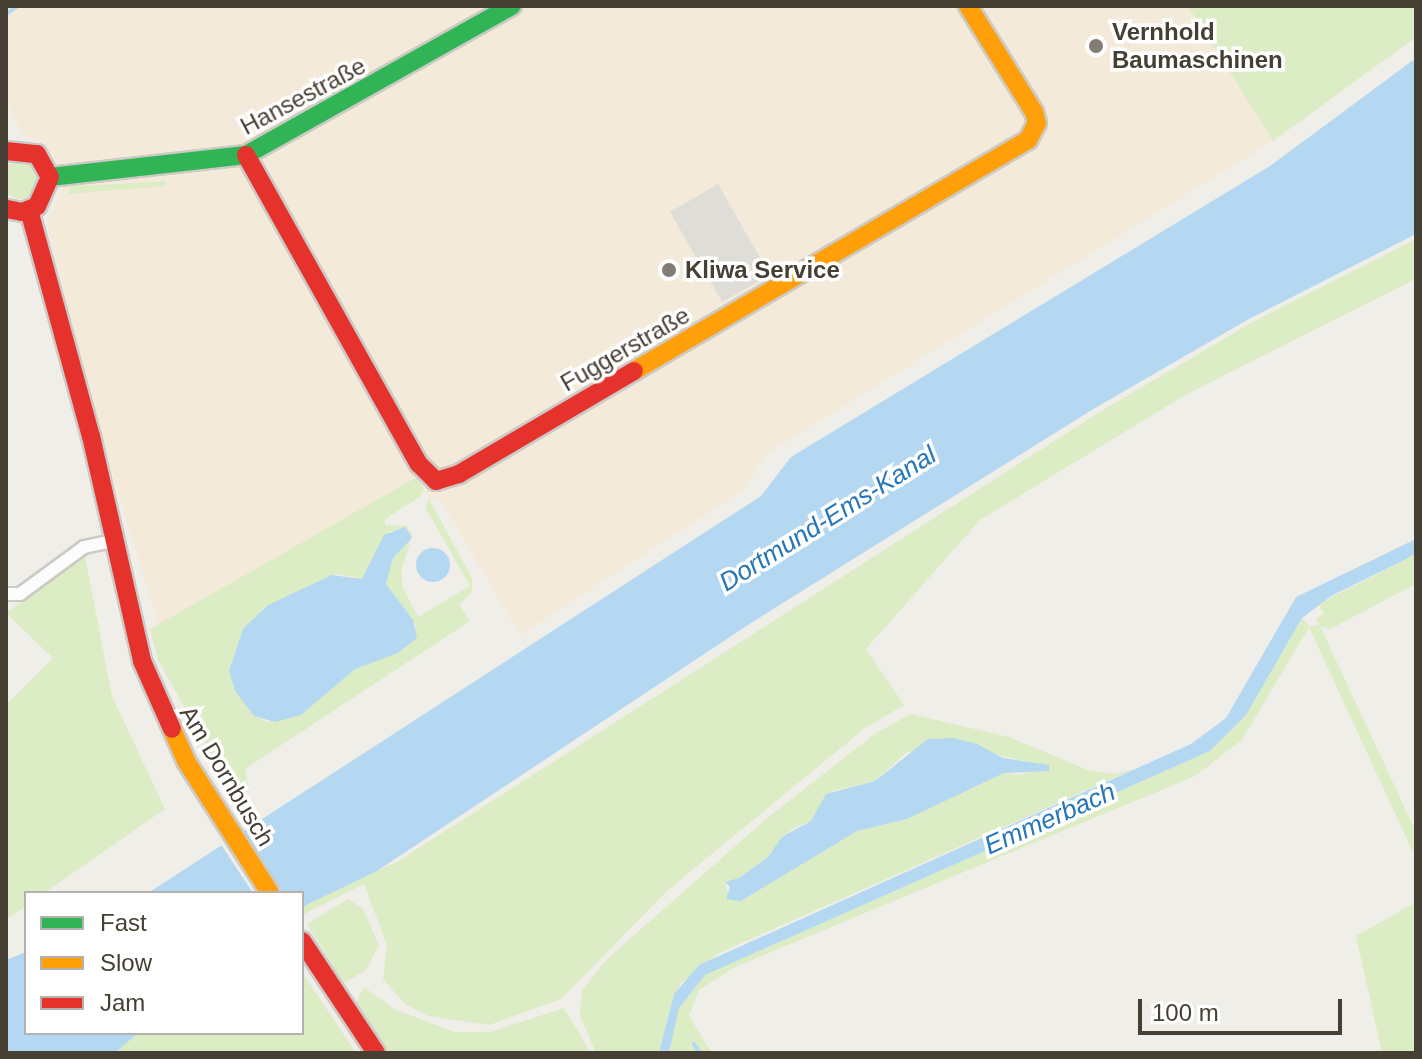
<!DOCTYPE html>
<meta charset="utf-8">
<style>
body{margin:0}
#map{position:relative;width:1422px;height:1059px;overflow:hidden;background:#f0eee8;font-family:Helvetica,sans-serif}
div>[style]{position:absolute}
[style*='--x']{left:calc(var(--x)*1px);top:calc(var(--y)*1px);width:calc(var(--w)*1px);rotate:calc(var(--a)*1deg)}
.commercial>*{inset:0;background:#f4ead9}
.green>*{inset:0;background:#dcecc5}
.round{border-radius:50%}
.parking>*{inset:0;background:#dfddd8}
.water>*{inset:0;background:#b4d8f1}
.pier>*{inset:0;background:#f0eee8}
.stream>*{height:4px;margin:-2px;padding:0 2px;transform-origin:2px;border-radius:2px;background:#b4d8f1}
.roads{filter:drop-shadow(2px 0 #cccac4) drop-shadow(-2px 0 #cccac4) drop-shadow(0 2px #cccac4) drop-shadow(0 -2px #cccac4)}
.street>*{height:12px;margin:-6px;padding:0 6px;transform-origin:6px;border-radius:6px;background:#fdfcfc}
.fast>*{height:18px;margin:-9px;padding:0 9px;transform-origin:9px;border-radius:9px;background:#30b455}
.slow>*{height:18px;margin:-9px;padding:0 9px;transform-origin:9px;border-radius:9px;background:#ff9f0a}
.jam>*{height:18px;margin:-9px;padding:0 9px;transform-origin:9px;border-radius:9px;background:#e5322d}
.dots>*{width:22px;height:22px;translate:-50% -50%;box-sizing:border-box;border:4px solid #fff;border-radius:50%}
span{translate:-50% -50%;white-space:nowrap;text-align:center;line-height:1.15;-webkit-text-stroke:7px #fff;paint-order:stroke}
.poi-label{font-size:24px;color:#463f33;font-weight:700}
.left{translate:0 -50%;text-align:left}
.street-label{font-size:24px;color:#463f33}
.water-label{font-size:26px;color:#2577b9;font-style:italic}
.frame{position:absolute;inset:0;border:8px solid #463f33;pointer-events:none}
.legend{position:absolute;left:24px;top:891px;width:280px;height:144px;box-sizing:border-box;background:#fff;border:2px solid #b5b2ad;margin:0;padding:10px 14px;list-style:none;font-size:24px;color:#463f33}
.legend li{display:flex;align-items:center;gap:16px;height:40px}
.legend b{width:40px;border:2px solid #b5b2ad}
.scale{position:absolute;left:1138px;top:999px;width:204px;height:36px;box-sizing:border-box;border:4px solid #463f33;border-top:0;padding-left:10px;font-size:24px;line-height:28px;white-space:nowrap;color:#463f33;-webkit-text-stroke:6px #fff;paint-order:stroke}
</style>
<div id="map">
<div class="commercial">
<i style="clip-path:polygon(6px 6px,1188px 6px,1273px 141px,766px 454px,745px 489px,520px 635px,439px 497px,431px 502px,417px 477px,159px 625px,100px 435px,47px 223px,62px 188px,60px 166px,44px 145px,23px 135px,6px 100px)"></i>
</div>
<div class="green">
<i style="clip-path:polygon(1188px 6px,1416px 6px,1416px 37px,1273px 141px)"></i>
<i class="round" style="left:2px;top:161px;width:38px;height:38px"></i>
<i style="clip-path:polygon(166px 181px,165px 186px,69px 194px,68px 187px)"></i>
<i style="clip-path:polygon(1416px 239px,1416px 279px,1187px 394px,980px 520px,866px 649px,904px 705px,865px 728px,668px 890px,561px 999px,489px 1025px,428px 1016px,405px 1004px,383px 979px,387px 945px,364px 884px,302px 915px,302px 907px,315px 898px,397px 862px,1098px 413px,1251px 323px)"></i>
<i style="clip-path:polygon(evenodd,417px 477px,424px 489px,421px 496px,385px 519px,385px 525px,406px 526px,412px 535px,401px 572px,403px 588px,418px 617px,470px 586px,425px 507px,429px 499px,472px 578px,472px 592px,459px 605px,470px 621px,245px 769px,249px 790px,236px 799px,158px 660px,150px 629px,417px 477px,405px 528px,410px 540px,393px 558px,386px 584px,416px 626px,405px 649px,355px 669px,301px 715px,268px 722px,255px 716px,232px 685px,263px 608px,337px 574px,362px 579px,389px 531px,405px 528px)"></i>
<i style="clip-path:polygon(1416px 554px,1416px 584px,1330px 629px,1320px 626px,1416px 832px,1416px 859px,1309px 627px,1242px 740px,1195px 776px,735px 967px,699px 990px,689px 1016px,712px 1053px,669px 1053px,679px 1008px,705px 975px,1210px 751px,1246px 715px,1302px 618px,1309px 626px,1319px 625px,1316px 619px,1324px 614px,1318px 604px)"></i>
<i style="clip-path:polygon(85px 557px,112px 696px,165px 809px,44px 893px,26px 893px,26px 906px,6px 919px,6px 705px,53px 658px,6px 613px)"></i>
<i style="clip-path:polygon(evenodd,911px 714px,1009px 737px,1088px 770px,1115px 774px,1134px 769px,719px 953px,680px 984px,659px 1053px,596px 1053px,580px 1016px,582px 991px,606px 960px,766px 819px,876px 733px,911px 714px,907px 752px,991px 754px,1049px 766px,1019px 775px,1004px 773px,907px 819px,857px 831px,741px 901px,728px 893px,725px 882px,739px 878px,768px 857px,792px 829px,811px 821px,833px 791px,875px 781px,907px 752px)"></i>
<i style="clip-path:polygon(348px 899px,363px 909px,379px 945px,366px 970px,344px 983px,307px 924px)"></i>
<i style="clip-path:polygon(1416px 902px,1416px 1053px,1382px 1053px,1356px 936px)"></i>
<i style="clip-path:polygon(302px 972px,356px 1053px,115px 1053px,138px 1033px,302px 1033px)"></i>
<i style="clip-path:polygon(364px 987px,394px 1009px,455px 1032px,490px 1032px,564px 1008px,591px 1053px,389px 1053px,356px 1003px)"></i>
</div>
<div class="parking">
<i style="clip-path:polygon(718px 184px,770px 275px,722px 302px,670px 212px)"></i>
</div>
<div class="water">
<i style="clip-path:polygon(1416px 58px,1416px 234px,1249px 319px,1095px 408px,754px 621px,377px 871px,302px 907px,302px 893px,148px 893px,761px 496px,791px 457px,1270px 166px)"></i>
<i style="clip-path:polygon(405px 527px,412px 538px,393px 558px,386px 584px,413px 620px,417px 638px,398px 653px,355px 669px,301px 715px,275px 722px,254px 716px,235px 691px,229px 671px,243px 629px,268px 605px,332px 575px,362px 579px,384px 535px)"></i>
<i style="clip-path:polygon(1416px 539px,1416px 554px,1331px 596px,1302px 618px,1246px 715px,1210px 751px,705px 975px,679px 1008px,669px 1053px,659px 1053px,674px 994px,699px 965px,1191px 744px,1226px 718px,1296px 597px)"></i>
<i class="round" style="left:416px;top:548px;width:34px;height:34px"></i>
<i style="clip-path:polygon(954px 738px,977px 744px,1003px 758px,1049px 765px,1049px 771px,1004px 773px,907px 819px,857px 831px,741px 901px,726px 899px,730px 887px,725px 882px,739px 878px,768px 857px,782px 837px,811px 821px,826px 794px,875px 781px,928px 739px)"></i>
<i style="clip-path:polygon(26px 952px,26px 1033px,138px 1033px,115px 1053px,6px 1053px,6px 960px)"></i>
</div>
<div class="pier">
<i style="clip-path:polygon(239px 830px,281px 893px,253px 893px,220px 843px)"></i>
</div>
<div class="stream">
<i style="--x:6;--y:14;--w:14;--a:-34"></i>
<i style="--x:694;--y:1044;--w:11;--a:56"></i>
</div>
<div class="roads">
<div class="street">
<i style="--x:6;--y:594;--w:14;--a:0"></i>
<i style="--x:20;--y:594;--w:79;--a:-36.3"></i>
<i style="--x:84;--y:547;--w:30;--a:-12"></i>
</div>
<div class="fast">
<i style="--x:50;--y:177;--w:197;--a:-6.4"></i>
<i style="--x:246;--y:155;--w:305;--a:-29.3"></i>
</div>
<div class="slow">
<i style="--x:634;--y:371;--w:457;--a:-30.4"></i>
<i style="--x:1028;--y:140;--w:19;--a:-62"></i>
<i style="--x:1037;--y:123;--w:11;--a:-105"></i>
<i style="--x:1034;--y:112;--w:125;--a:-121.9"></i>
<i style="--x:172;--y:729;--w:35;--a:66"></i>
<i style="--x:186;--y:761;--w:156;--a:57.5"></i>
</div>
<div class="jam">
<i style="--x:6;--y:151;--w:31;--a:6"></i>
<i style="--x:37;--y:154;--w:26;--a:61"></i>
<i style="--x:50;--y:177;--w:32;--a:114"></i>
<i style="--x:37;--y:206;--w:16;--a:158"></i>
<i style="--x:22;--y:212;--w:16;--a:-169"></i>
<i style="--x:246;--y:155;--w:354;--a:60.8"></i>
<i style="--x:419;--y:464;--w:24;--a:45"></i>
<i style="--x:436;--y:481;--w:24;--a:-17"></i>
<i style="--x:459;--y:474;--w:203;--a:-30.5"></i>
<i style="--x:29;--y:210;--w:234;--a:74.7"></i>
<i style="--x:91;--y:436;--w:231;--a:77.2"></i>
<i style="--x:142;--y:661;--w:74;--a:66.2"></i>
<i style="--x:302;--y:941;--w:134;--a:56.5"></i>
</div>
</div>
<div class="dots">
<i style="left:1096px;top:46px;background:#827c72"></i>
<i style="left:669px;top:270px;background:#827c72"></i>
</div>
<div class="poi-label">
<span class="left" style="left:1112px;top:46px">Vernhold<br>Baumaschinen</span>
<span class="left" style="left:685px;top:270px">Kliwa Service</span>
</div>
<div class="street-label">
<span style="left:303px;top:96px;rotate:-28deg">Hansestraße</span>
<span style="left:625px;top:349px;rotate:-30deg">Fuggerstraße</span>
<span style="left:227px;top:776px;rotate:59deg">Am Dornbusch</span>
</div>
<div class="water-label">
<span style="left:828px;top:519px;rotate:-32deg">Dortmund-Ems-Kanal</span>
<span style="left:1050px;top:819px;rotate:-24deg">Emmerbach</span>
</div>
<div class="frame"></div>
<ul class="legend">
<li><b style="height:10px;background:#30b455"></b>Fast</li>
<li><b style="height:10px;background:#ff9f0a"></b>Slow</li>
<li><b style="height:10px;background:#e5322d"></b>Jam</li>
</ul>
<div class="scale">100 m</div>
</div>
